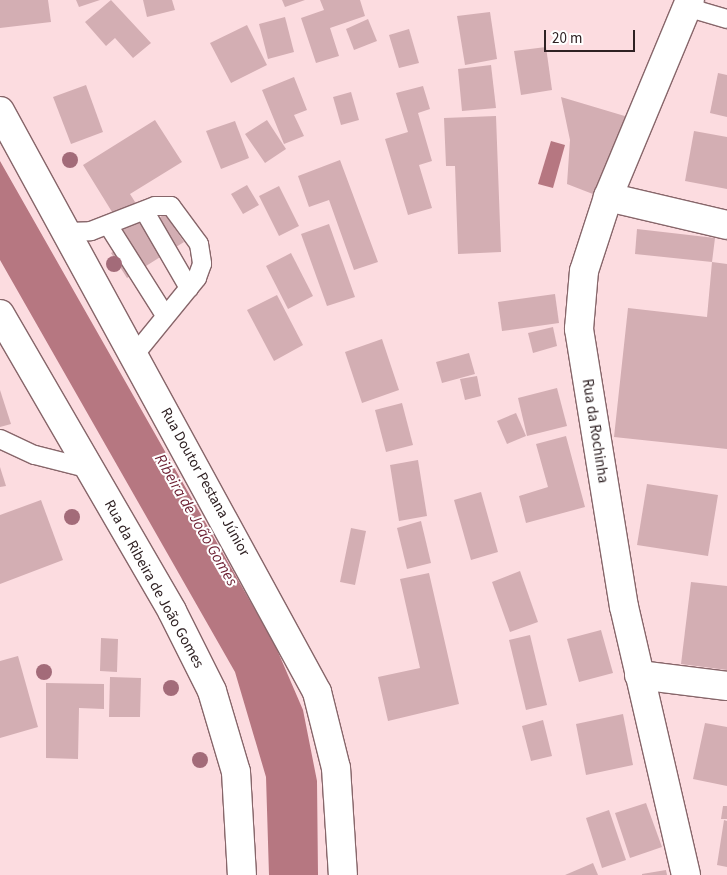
<!DOCTYPE html>
<meta charset="utf-8">
<style>
body{margin:0}
#map{position:relative;width:727px;height:875px;overflow:hidden;background:#fcdce0;font-family:"Source Sans 3",sans-serif}
div>[style]{position:absolute}
[style*='--x']{left:calc(var(--x)*1px);top:calc(var(--y)*1px);width:calc(var(--w)*1px);rotate:calc(var(--a)*1deg)}
.water>*{inset:0;background:#b67781}
.building>*{inset:0;background:#d3aeb3}
.roads{filter:drop-shadow(1px 0 #87666a) drop-shadow(-1px 0 #87666a) drop-shadow(0 1px #87666a) drop-shadow(0 -1px #87666a)}
.lane>*{height:18px;margin:-9px;padding:0 9px;transform-origin:9px;border-radius:9px;background:#fff}
.street>*{height:28px;margin:-14px;padding:0 14px;transform-origin:14px;border-radius:14px;background:#fff}
.secondary>*{height:28px;margin:-14px;padding:0 14px;transform-origin:14px;border-radius:14px;background:#fff}
.trees>*{width:16px;height:16px;margin:-8px;border-radius:50%;background:#a36b79}
span{translate:-50% -50%;white-space:nowrap;text-align:center;line-height:1.15;-webkit-text-stroke:4px #fff;paint-order:stroke}
.street-label{font-size:15px;color:#2f2123}
.water-label{font-size:16px;color:#6c1e31;font-style:italic}
.scale{position:absolute;left:544px;top:30px;width:91px;height:22px;box-sizing:border-box;border:2px solid #2f2123;border-top:0;padding-left:6px;font-size:15px;line-height:18px;white-space:nowrap;color:#2f2123;-webkit-text-stroke:4px #fff;paint-order:stroke}
</style>
<div id="map">
<div class="water">
<i style="clip-path:polygon(551px 141px,565px 145px,553px 188px,538px 184px)"></i>
<i style="clip-path:polygon(0 161px,275px 645px,303px 710px,317px 781px,318px 875px,269px 875px,266px 777px,235px 672px,0 260px)"></i>
</div>
<div class="building">
<i style="clip-path:polygon(0 0,48px 0,51px 22px,0 28px)"></i>
<i style="clip-path:polygon(76px 0,100px 0,79px 7px)"></i>
<i style="clip-path:polygon(111px 0,151px 43px,133px 58px,115px 38px,106px 46px,85px 22px)"></i>
<i style="clip-path:polygon(143px 0,172px 0,175px 10px,147px 17px)"></i>
<i style="clip-path:polygon(282px 0,305px 0,285px 7px)"></i>
<i style="clip-path:polygon(320px 0,360px 0,365px 16px,330px 28px,339px 56px,316px 63px,301px 18px,324px 10px)"></i>
<i style="clip-path:polygon(490px 12px,497px 59px,465px 65px,457px 16px)"></i>
<i style="clip-path:polygon(285px 17px,294px 52px,268px 59px,259px 24px)"></i>
<i style="clip-path:polygon(368px 19px,377px 41px,354px 50px,346px 29px)"></i>
<i style="clip-path:polygon(247px 25px,267px 65px,231px 83px,210px 43px)"></i>
<i style="clip-path:polygon(409px 29px,419px 63px,399px 68px,389px 35px)"></i>
<i style="clip-path:polygon(546px 47px,552px 90px,521px 95px,514px 51px)"></i>
<i style="clip-path:polygon(491px 65px,496px 108px,462px 111px,458px 69px)"></i>
<i style="clip-path:polygon(718px 73px,727px 75px,727px 117px,710px 113px)"></i>
<i style="clip-path:polygon(294px 77px,307px 110px,294px 115px,304px 136px,284px 144px,262px 90px)"></i>
<i style="clip-path:polygon(86px 85px,103px 132px,71px 144px,53px 97px)"></i>
<i style="clip-path:polygon(423px 86px,430px 109px,418px 113px,432px 161px,419px 165px,432px 208px,408px 215px,385px 139px,408px 132px,396px 93px)"></i>
<i style="clip-path:polygon(351px 92px,359px 120px,341px 125px,333px 97px)"></i>
<i style="clip-path:polygon(561px 97px,628px 117px,598px 196px,567px 184px,570px 140px)"></i>
<i style="clip-path:polygon(496px 116px,501px 252px,458px 254px,455px 166px,446px 166px,444px 118px)"></i>
<i style="clip-path:polygon(155px 120px,182px 162px,130px 194px,149px 224px,165px 214px,184px 242px,127px 278px,111px 253px,130px 241px,83px 165px)"></i>
<i style="clip-path:polygon(267px 120px,286px 149px,265px 163px,245px 134px)"></i>
<i style="clip-path:polygon(235px 121px,249px 158px,221px 169px,206px 131px)"></i>
<i style="clip-path:polygon(694px 131px,727px 137px,727px 189px,685px 181px)"></i>
<i style="clip-path:polygon(340px 160px,378px 262px,354px 270px,329px 200px,309px 207px,298px 176px)"></i>
<i style="clip-path:polygon(247px 185px,259px 205px,243px 214px,231px 194px)"></i>
<i style="clip-path:polygon(279px 186px,299px 226px,279px 236px,259px 196px)"></i>
<i style="clip-path:polygon(329px 224px,355px 297px,327px 306px,301px 234px)"></i>
<i style="clip-path:polygon(637px 229px,715px 238px,712px 262px,635px 254px)"></i>
<i style="clip-path:polygon(291px 253px,313px 296px,288px 309px,266px 266px)"></i>
<i style="clip-path:polygon(712px 262px,727px 264px,727px 449px,614px 437px,628px 308px,707px 317px)"></i>
<i style="clip-path:polygon(555px 294px,559px 323px,502px 331px,498px 302px)"></i>
<i style="clip-path:polygon(277px 295px,303px 345px,274px 361px,247px 310px)"></i>
<i style="clip-path:polygon(553px 327px,557px 346px,533px 353px,528px 333px)"></i>
<i style="clip-path:polygon(382px 339px,399px 390px,362px 403px,345px 352px)"></i>
<i style="clip-path:polygon(469px 353px,475px 374px,442px 383px,436px 362px)"></i>
<i style="clip-path:polygon(477px 376px,481px 396px,465px 400px,460px 379px)"></i>
<i style="clip-path:polygon(557px 388px,567px 426px,527px 436px,518px 398px)"></i>
<i style="clip-path:polygon(0 390px,11px 424px,0 427px)"></i>
<i style="clip-path:polygon(402px 403px,413px 445px,386px 452px,375px 410px)"></i>
<i style="clip-path:polygon(516px 413px,526px 436px,507px 444px,497px 421px)"></i>
<i style="clip-path:polygon(566px 436px,585px 507px,526px 523px,519px 496px,548px 487px,536px 444px)"></i>
<i style="clip-path:polygon(418px 460px,427px 516px,399px 521px,390px 465px)"></i>
<i style="clip-path:polygon(0 467px,6px 486px,0 487px)"></i>
<i style="clip-path:polygon(647px 484px,718px 495px,708px 556px,637px 545px)"></i>
<i style="clip-path:polygon(481px 492px,498px 552px,471px 560px,454px 500px)"></i>
<i style="clip-path:polygon(41px 500px,63px 560px,0 584px,0 515px)"></i>
<i style="clip-path:polygon(421px 521px,431px 563px,407px 569px,397px 528px)"></i>
<i style="clip-path:polygon(351px 528px,366px 531px,355px 585px,340px 582px)"></i>
<i style="clip-path:polygon(520px 571px,538px 622px,510px 632px,492px 582px)"></i>
<i style="clip-path:polygon(429px 573px,459px 704px,388px 721px,378px 677px,420px 668px,400px 579px)"></i>
<i style="clip-path:polygon(691px 582px,727px 586px,727px 670px,681px 664px)"></i>
<i style="clip-path:polygon(601px 630px,613px 673px,579px 682px,567px 639px)"></i>
<i style="clip-path:polygon(530px 635px,547px 705px,526px 710px,509px 640px)"></i>
<i style="clip-path:polygon(101px 638px,118px 639px,117px 672px,100px 671px)"></i>
<i style="clip-path:polygon(18px 656px,38px 727px,0 738px,0 661px)"></i>
<i style="clip-path:polygon(110px 677px,141px 678px,140px 717px,109px 717px)"></i>
<i style="clip-path:polygon(46px 683px,104px 684px,104px 709px,79px 708px,78px 759px,46px 758px)"></i>
<i style="clip-path:polygon(623px 714px,633px 765px,586px 775px,576px 724px)"></i>
<i style="clip-path:polygon(543px 720px,552px 756px,531px 761px,522px 726px)"></i>
<i style="clip-path:polygon(705px 723px,727px 727px,727px 786px,693px 779px)"></i>
<i style="clip-path:polygon(646px 803px,662px 847px,630px 858px,615px 813px)"></i>
<i style="clip-path:polygon(723px 806px,727px 806px,727px 819px,721px 819px)"></i>
<i style="clip-path:polygon(609px 810px,626px 860px,602px 868px,586px 818px)"></i>
<i style="clip-path:polygon(724px 820px,727px 821px,727px 867px,717px 865px)"></i>
<i style="clip-path:polygon(593px 863px,598px 875px,565px 875px)"></i>
<i style="clip-path:polygon(666px 870px,667px 875px,642px 875px,642px 874px)"></i>
</div>
<div class="roads">
<div class="lane">
<i style="--x:686;--y:7;--w:43;--a:16.3"></i>
<i style="--x:145;--y:212;--w:88;--a:59.9"></i>
<i style="--x:108;--y:225;--w:107;--a:57.7"></i>
<i style="--x:67;--y:232;--w:24;--a:-2"></i>
<i style="--x:91;--y:231;--w:69;--a:-21.3"></i>
<i style="--x:155;--y:206;--w:16;--a:0"></i>
<i style="--x:171;--y:206;--w:47;--a:53.6"></i>
<i style="--x:199;--y:244;--w:20;--a:81"></i>
<i style="--x:202;--y:264;--w:15;--a:110"></i>
<i style="--x:197;--y:278;--w:98;--a:129.2"></i>
<i style="--x:0;--y:439;--w:38;--a:25"></i>
<i style="--x:35;--y:455;--w:57;--a:14.3"></i>
</div>
<div class="street">
<i style="--x:608;--y:197;--w:122;--a:13.2"></i>
<i style="--x:639;--y:675;--w:89;--a:7.1"></i>
</div>
<div class="secondary">
<i style="--x:0;--y:111;--w:662;--a:61.38"></i>
<i style="--x:317;--y:692;--w:78;--a:76"></i>
<i style="--x:336;--y:768;--w:107;--a:86.3"></i>
<i style="--x:0;--y:314;--w:343;--a:59.9"></i>
<i style="--x:172;--y:611;--w:89;--a:63.4"></i>
<i style="--x:212;--y:691;--w:84;--a:73.5"></i>
<i style="--x:236;--y:772;--w:103;--a:86.7"></i>
<i style="--x:686;--y:875;--w:275;--a:-103"></i>
<i style="--x:624;--y:607;--w:282;--a:-99.2"></i>
<i style="--x:579;--y:329;--w:58;--a:-85.1"></i>
<i style="--x:584;--y:271;--w:78;--a:-72"></i>
<i style="--x:608;--y:197;--w:213;--a:-67.4"></i>
</div>
</div>
<div class="trees">
<i style="left:70px;top:160px"></i>
<i style="left:114px;top:264px"></i>
<i style="left:72px;top:517px"></i>
<i style="left:44px;top:672px"></i>
<i style="left:171px;top:688px"></i>
<i style="left:200px;top:760px"></i>
</div>
<div class="street-label">
<span style="left:595px;top:431px;rotate:81deg">Rua da Rochinha</span>
<span style="left:205px;top:482px;rotate:61deg">Rua Doutor Pestana Júnior</span>
<span style="left:154px;top:584px;rotate:61deg">Rua da Ribeira de João Gomes</span>
</div>
<div class="water-label">
<span style="left:196px;top:520px;rotate:60deg">Ribeira de João Gomes</span>
</div>
<div class="scale">20 m</div>
</div>
